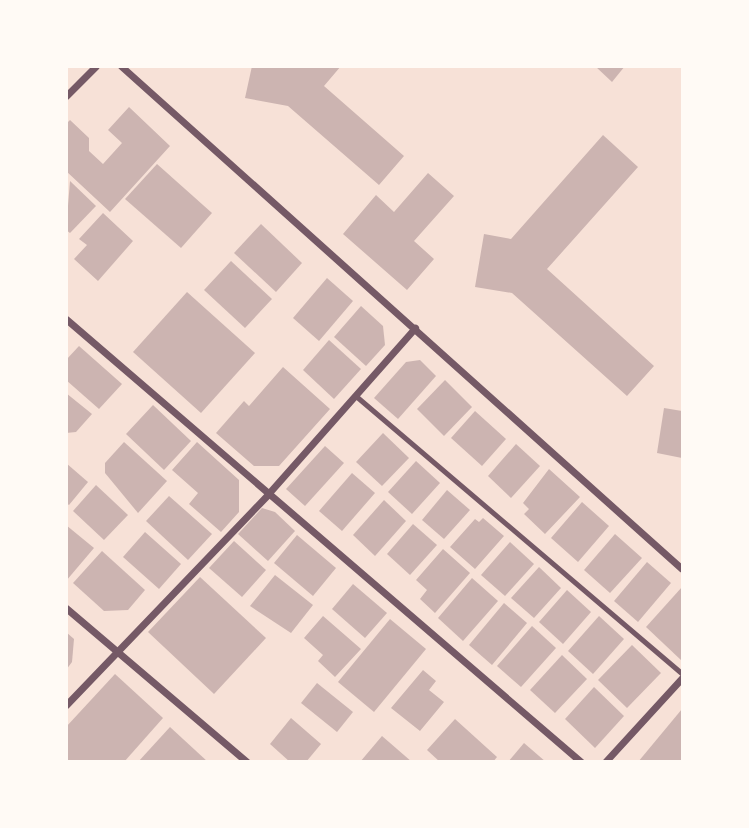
<!DOCTYPE html>
<style>
body{margin:0}
#map{position:relative;width:749px;height:828px;overflow:hidden;background:#f7e1d7;font-family:Signika,sans-serif}
div>[style]{position:absolute}
[style*='--x']{left:calc(var(--x)*1px);top:calc(var(--y)*1px);width:calc(var(--w)*1px);rotate:calc(var(--a)*1deg)}
.building>*{inset:0;background:#ccb4b1}
.service>*{height:5px;margin:-2.5px;padding:0 2.5px;transform-origin:2.5px;border-radius:2.5px;background:#755966}
.minor>*{height:7px;margin:-3.5px;padding:0 3.5px;transform-origin:3.5px;border-radius:3.5px;background:#755966}
span{translate:-50% -50%;white-space:nowrap;text-align:center;line-height:1.15;-webkit-text-stroke:5px #fffaf5;paint-order:stroke}
.frame{position:absolute;inset:0;border:68px solid #fffaf5;pointer-events:none}
</style>
<div id="map">
<div class="building">
<i style="clip-path:polygon(252px 66px,341px 66px,324px 86px,404px 156px,379px 185px,288px 106px,245px 98px)"></i>
<i style="clip-path:polygon(595px 66px,625px 66px,612px 82px)"></i>
<i style="clip-path:polygon(129px 107px,170px 146px,110px 212px,66px 171px,66px 124px,70px 120px,89px 138px,89px 151px,103px 164px,122px 143px,108px 130px)"></i>
<i style="clip-path:polygon(603px 135px,638px 167px,547px 269px,654px 366px,627px 396px,512px 293px,475px 287px,484px 234px,511px 239px)"></i>
<i style="clip-path:polygon(157px 164px,212px 213px,181px 248px,125px 199px)"></i>
<i style="clip-path:polygon(428px 173px,454px 196px,414px 241px,434px 259px,407px 290px,343px 234px,376px 195px,394px 212px)"></i>
<i style="clip-path:polygon(70px 181px,96px 206px,70px 233px,66px 230px)"></i>
<i style="clip-path:polygon(103px 213px,133px 241px,98px 281px,74px 259px,87px 245px,79px 239px)"></i>
<i style="clip-path:polygon(261px 224px,302px 263px,276px 292px,234px 253px)"></i>
<i style="clip-path:polygon(231px 261px,272px 299px,245px 328px,204px 290px)"></i>
<i style="clip-path:polygon(327px 278px,353px 301px,319px 341px,293px 318px)"></i>
<i style="clip-path:polygon(187px 292px,255px 353px,201px 413px,133px 352px)"></i>
<i style="clip-path:polygon(361px 306px,383px 326px,385px 345px,366px 366px,334px 337px)"></i>
<i style="clip-path:polygon(329px 340px,361px 369px,334px 399px,303px 370px)"></i>
<i style="clip-path:polygon(79px 346px,122px 384px,99px 409px,66px 380px,66px 360px)"></i>
<i style="clip-path:polygon(420px 360px,436px 376px,398px 419px,374px 398px,406px 362px)"></i>
<i style="clip-path:polygon(283px 367px,330px 409px,279px 466px,254px 466px,216px 433px,244px 401px,249px 406px)"></i>
<i style="clip-path:polygon(445px 380px,472px 407px,444px 436px,417px 409px)"></i>
<i style="clip-path:polygon(66px 393px,92px 414px,76px 432px,66px 433px)"></i>
<i style="clip-path:polygon(153px 405px,191px 441px,164px 470px,126px 434px)"></i>
<i style="clip-path:polygon(664px 408px,682px 411px,682px 458px,657px 453px)"></i>
<i style="clip-path:polygon(475px 411px,506px 439px,482px 466px,451px 438px)"></i>
<i style="clip-path:polygon(383px 433px,409px 458px,382px 486px,356px 462px)"></i>
<i style="clip-path:polygon(124px 442px,167px 481px,138px 513px,105px 473px,105px 463px)"></i>
<i style="clip-path:polygon(197px 442px,239px 480px,239px 512px,221px 532px,189px 504px,198px 493px,172px 470px)"></i>
<i style="clip-path:polygon(516px 444px,540px 466px,511px 498px,488px 476px)"></i>
<i style="clip-path:polygon(325px 446px,344px 463px,305px 506px,286px 489px)"></i>
<i style="clip-path:polygon(416px 461px,440px 483px,412px 514px,388px 492px)"></i>
<i style="clip-path:polygon(66px 463px,88px 482px,69px 505px,66px 503px)"></i>
<i style="clip-path:polygon(549px 469px,580px 497px,545px 534px,524px 514px,529px 509px,523px 503px)"></i>
<i style="clip-path:polygon(352px 473px,375px 493px,342px 531px,319px 511px)"></i>
<i style="clip-path:polygon(96px 485px,128px 515px,104px 540px,73px 511px)"></i>
<i style="clip-path:polygon(447px 490px,470px 510px,444px 539px,422px 520px)"></i>
<i style="clip-path:polygon(169px 496px,212px 534px,188px 560px,146px 521px)"></i>
<i style="clip-path:polygon(384px 500px,406px 521px,375px 556px,353px 535px)"></i>
<i style="clip-path:polygon(582px 502px,609px 526px,578px 562px,551px 538px)"></i>
<i style="clip-path:polygon(262px 508px,275px 512px,295px 531px,268px 561px,238px 534px)"></i>
<i style="clip-path:polygon(483px 518px,504px 536px,475px 569px,450px 547px,475px 519px,479px 522px)"></i>
<i style="clip-path:polygon(413px 524px,437px 545px,410px 575px,387px 554px)"></i>
<i style="clip-path:polygon(66px 525px,94px 548px,66px 581px)"></i>
<i style="clip-path:polygon(145px 532px,181px 564px,159px 589px,123px 557px)"></i>
<i style="clip-path:polygon(615px 534px,642px 558px,610px 593px,584px 570px)"></i>
<i style="clip-path:polygon(297px 535px,336px 568px,313px 596px,274px 563px)"></i>
<i style="clip-path:polygon(234px 541px,266px 570px,242px 597px,209px 568px)"></i>
<i style="clip-path:polygon(510px 542px,534px 564px,505px 596px,481px 575px)"></i>
<i style="clip-path:polygon(443px 549px,470px 573px,435px 613px,420px 599px,427px 590px,416px 580px)"></i>
<i style="clip-path:polygon(102px 551px,145px 590px,128px 610px,104px 611px,73px 583px)"></i>
<i style="clip-path:polygon(647px 562px,671px 583px,638px 622px,614px 601px)"></i>
<i style="clip-path:polygon(539px 567px,561px 588px,534px 618px,511px 598px)"></i>
<i style="clip-path:polygon(275px 575px,313px 605px,291px 633px,250px 606px)"></i>
<i style="clip-path:polygon(200px 577px,266px 638px,214px 694px,148px 632px)"></i>
<i style="clip-path:polygon(472px 578px,498px 601px,463px 641px,438px 618px)"></i>
<i style="clip-path:polygon(353px 584px,387px 613px,365px 638px,332px 609px)"></i>
<i style="clip-path:polygon(682px 587px,682px 661px,646px 627px)"></i>
<i style="clip-path:polygon(567px 590px,591px 612px,563px 644px,539px 622px)"></i>
<i style="clip-path:polygon(504px 603px,527px 623px,492px 665px,469px 645px)"></i>
<i style="clip-path:polygon(323px 616px,361px 649px,335px 677px,318px 661px,323px 655px,304px 638px)"></i>
<i style="clip-path:polygon(599px 616px,624px 639px,593px 674px,568px 651px)"></i>
<i style="clip-path:polygon(390px 619px,426px 649px,374px 712px,338px 682px)"></i>
<i style="clip-path:polygon(532px 626px,556px 648px,521px 687px,497px 666px)"></i>
<i style="clip-path:polygon(66px 632px,74px 639px,72px 662px,66px 670px)"></i>
<i style="clip-path:polygon(632px 645px,661px 673px,627px 708px,598px 680px)"></i>
<i style="clip-path:polygon(562px 655px,587px 679px,555px 713px,530px 690px)"></i>
<i style="clip-path:polygon(423px 670px,436px 681px,429px 690px,444px 702px,420px 731px,391px 708px)"></i>
<i style="clip-path:polygon(115px 674px,163px 718px,124px 762px,66px 762px,66px 727px)"></i>
<i style="clip-path:polygon(317px 683px,353px 712px,337px 732px,301px 703px)"></i>
<i style="clip-path:polygon(594px 687px,624px 716px,595px 748px,565px 719px)"></i>
<i style="clip-path:polygon(682px 709px,682px 762px,638px 762px)"></i>
<i style="clip-path:polygon(291px 718px,321px 744px,306px 762px,290px 762px,270px 744px)"></i>
<i style="clip-path:polygon(455px 719px,497px 757px,493px 762px,440px 762px,427px 750px)"></i>
<i style="clip-path:polygon(170px 727px,208px 762px,138px 762px)"></i>
<i style="clip-path:polygon(382px 736px,412px 762px,360px 762px)"></i>
<i style="clip-path:polygon(524px 743px,546px 762px,508px 762px)"></i>
</div>
<div class="service">
<i style="--x:357;--y:397;--w:427;--a:40.4"></i>
</div>
<div class="minor">
<i style="--x:121;--y:66;--w:753;--a:41.88"></i>
<i style="--x:66;--y:96;--w:42;--a:-45"></i>
<i style="--x:66;--y:319;--w:679;--a:40.7"></i>
<i style="--x:66;--y:608;--w:238;--a:40.4"></i>
<i style="--x:66;--y:705;--w:292;--a:-46.2"></i>
<i style="--x:268;--y:494;--w:222;--a:-48.5"></i>
<i style="--x:605;--y:762;--w:114;--a:-47.5"></i>
</div>
<div class="frame"></div>
</div>
